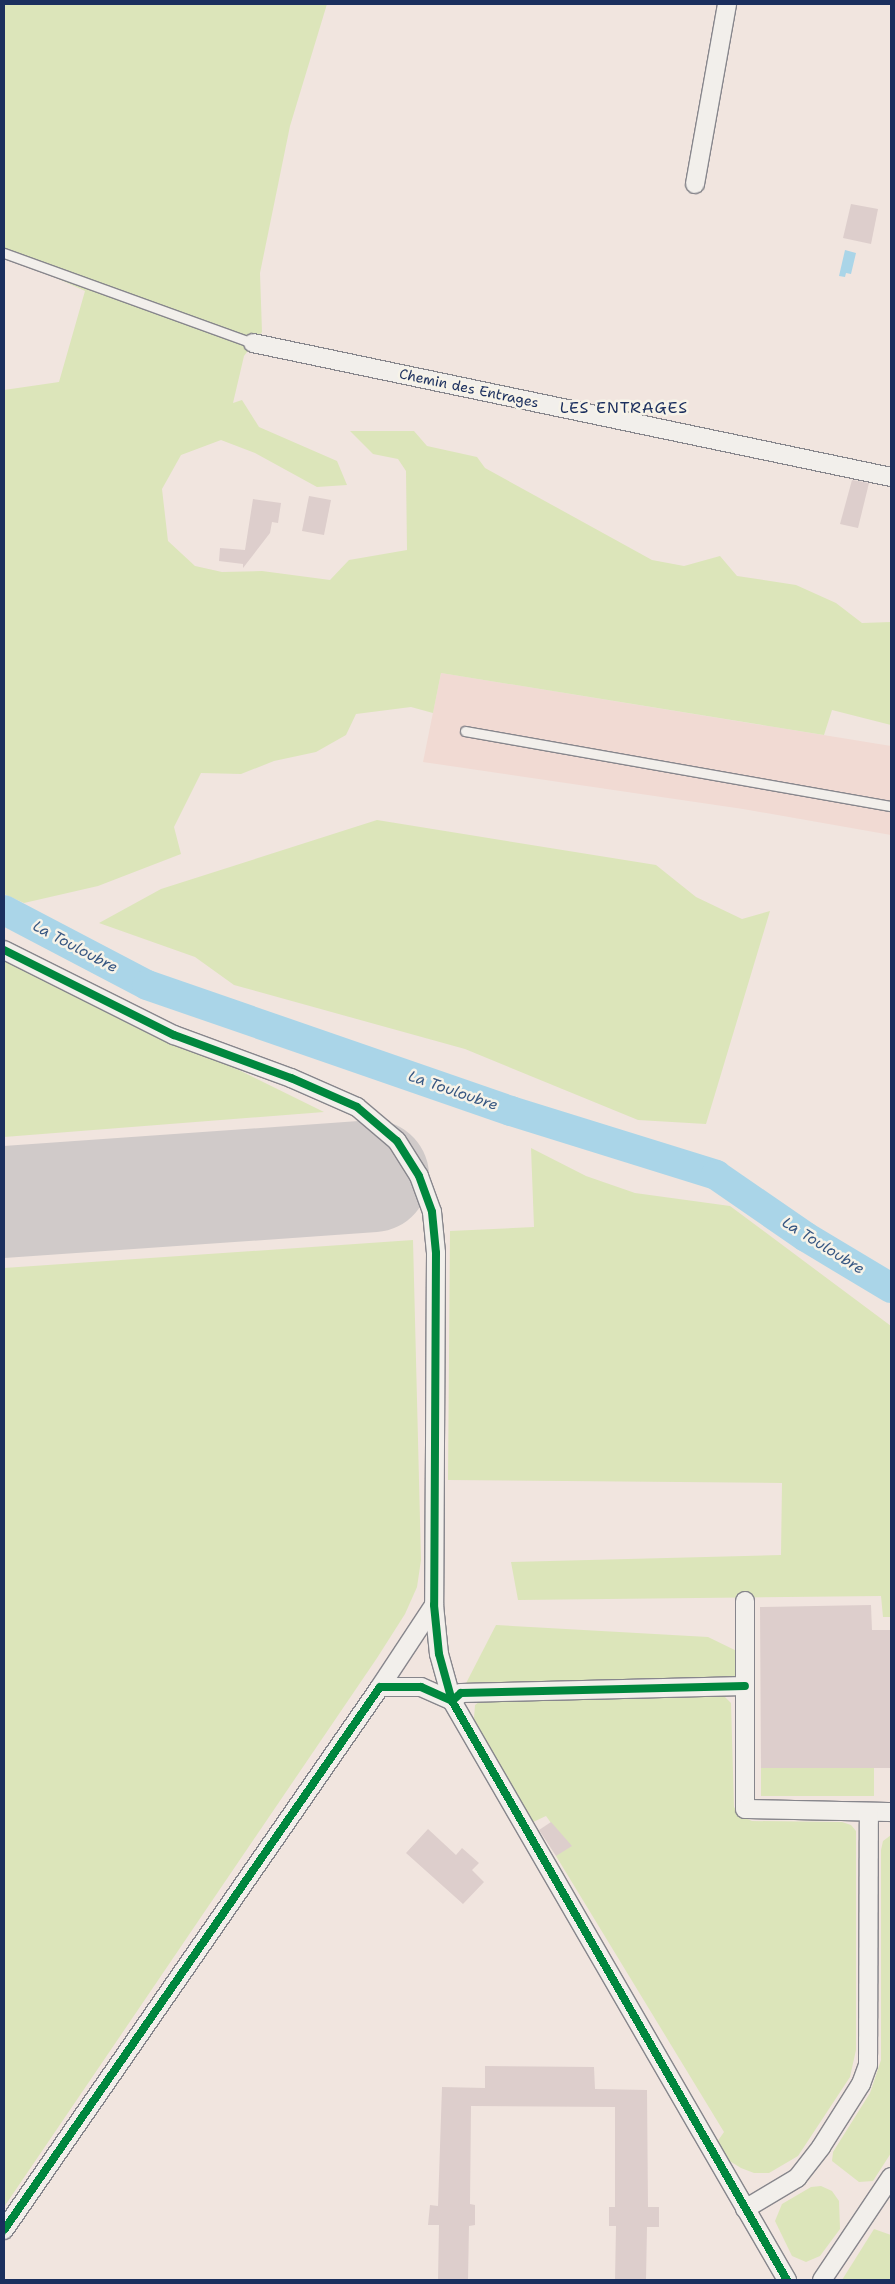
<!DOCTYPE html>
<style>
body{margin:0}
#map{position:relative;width:895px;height:2284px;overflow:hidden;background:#f1e5df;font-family:"Shantell Sans",sans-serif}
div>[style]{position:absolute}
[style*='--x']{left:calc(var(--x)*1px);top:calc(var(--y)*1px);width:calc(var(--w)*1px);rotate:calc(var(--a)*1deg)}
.built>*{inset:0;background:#f1dad3}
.green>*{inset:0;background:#dce5ba}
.water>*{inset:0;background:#aad5e8}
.river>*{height:30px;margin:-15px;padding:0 15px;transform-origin:15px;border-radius:15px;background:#aad5e8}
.runway>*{height:112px;margin:-56px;padding:0 56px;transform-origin:56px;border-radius:56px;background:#d0cac9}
.building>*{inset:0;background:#ddcecc}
.roads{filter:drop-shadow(1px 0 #87868c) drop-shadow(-1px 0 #87868c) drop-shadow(0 1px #87868c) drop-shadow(0 -1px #87868c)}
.lane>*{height:9px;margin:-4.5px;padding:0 4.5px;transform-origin:4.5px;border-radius:4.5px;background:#f2efeb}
.street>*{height:18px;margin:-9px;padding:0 9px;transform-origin:9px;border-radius:9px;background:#f2efeb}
.cycleway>*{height:8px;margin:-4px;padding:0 4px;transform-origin:4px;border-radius:4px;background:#00873e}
span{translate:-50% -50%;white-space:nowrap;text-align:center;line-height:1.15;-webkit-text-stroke:5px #f7f3e8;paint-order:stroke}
.street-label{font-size:14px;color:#1b2f5e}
.water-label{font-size:15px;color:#375782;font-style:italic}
.quarter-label{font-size:16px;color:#1b2f5e;letter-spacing:1px}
.frame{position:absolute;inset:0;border:5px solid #1b2f5e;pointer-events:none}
</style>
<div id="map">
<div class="built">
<i style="clip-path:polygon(441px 673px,891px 746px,891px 835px,743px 809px,423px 762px)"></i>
</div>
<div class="green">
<i style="clip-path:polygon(4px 4px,327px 4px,290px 126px,260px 273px,262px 332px,244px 356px,233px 403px,242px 400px,259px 427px,337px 461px,347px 485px,317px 487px,255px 453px,221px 440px,181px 455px,162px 489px,168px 541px,195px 566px,222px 572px,262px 571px,330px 580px,349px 560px,407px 550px,406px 471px,398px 459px,373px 454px,350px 431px,414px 431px,427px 446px,477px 457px,485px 468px,652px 560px,684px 566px,720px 556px,737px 576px,796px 585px,836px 603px,862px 623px,891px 622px,891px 725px,832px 710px,824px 735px,441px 673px,433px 713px,411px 707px,356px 714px,346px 735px,316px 752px,274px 761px,241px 774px,201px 773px,174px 827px,181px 854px,98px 886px,24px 903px,4px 894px,4px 390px,59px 382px,85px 291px,4px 254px)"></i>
<i style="clip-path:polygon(377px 820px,656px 865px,696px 897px,742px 919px,770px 911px,706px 1124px,638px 1120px,465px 1049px,234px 985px,195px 957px,99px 923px,161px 889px)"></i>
<i style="clip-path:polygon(4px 954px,324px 1112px,4px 1137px)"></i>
<i style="clip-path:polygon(531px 1148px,586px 1176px,635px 1193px,730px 1206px,891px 1326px,891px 1617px,883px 1617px,881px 1596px,518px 1600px,511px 1562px,781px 1555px,782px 1483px,448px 1480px,450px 1231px,534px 1227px)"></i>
<i style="clip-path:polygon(413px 1240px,421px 1560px,417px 1587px,405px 1614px,377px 1658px,4px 2207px,4px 1268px)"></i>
<i style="clip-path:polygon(496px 1625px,708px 1637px,745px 1655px,745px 1686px,461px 1693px)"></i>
<i style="clip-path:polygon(715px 1695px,725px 1697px,731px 1703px,734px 1807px,741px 1816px,752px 1821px,842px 1822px,851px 1825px,856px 1831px,856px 2050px,850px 2077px,798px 2156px,769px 2173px,754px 2173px,741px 2168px,728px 2160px,715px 2145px,724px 2132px,556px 1856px,562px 1838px,546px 1816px,531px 1823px,473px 1731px,475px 1705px,483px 1699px)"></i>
<i style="clip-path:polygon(761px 1768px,874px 1768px,874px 1796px,761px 1796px)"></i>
<i style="clip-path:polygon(891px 1835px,891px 2153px,873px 2181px,859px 2182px,832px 2161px,833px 2152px,870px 2093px,881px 2060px,881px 1850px,883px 1841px)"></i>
<i style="clip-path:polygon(821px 2186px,832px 2191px,839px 2201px,840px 2229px,820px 2256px,806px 2262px,792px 2256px,775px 2221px,782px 2204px,811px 2187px)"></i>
<i style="clip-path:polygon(874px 2229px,891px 2235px,891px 2280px,842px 2280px)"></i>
</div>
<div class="water">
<i style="clip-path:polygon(845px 250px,856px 253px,851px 274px,846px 273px,845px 277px,839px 276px)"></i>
</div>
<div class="river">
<i style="--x:4;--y:910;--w:161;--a:27.7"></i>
<i style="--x:147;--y:985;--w:385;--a:19.1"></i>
<i style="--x:511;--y:1111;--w:215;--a:17.3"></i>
<i style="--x:716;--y:1175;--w:109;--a:34.6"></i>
<i style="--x:806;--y:1237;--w:99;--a:31"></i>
</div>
<div class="runway">
<i style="--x:4;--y:1202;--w:370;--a:-4"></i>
</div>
<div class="building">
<i style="clip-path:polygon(851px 204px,878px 209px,871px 244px,843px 238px)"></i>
<i style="clip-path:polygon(852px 480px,869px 483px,858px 528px,840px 524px)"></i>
<i style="clip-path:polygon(309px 496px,331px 500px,324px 535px,302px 531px)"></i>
<i style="clip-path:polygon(253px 499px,281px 503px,278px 523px,272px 522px,270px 533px,243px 568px,243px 564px,219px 561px,220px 548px,245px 550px)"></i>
<i style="clip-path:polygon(871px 1605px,872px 1630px,891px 1630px,891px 1768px,761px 1768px,760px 1607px)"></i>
<i style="clip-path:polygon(551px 1822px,572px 1846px,556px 1856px,539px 1830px)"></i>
<i style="clip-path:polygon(428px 1829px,456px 1855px,462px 1848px,479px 1863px,472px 1870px,484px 1882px,463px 1904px,406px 1853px)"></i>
<i style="clip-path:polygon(485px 2066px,594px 2067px,595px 2089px,647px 2090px,648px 2207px,659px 2207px,659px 2227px,647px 2227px,646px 2280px,615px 2280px,616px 2226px,609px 2226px,609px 2207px,615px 2207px,615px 2107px,471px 2106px,470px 2204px,475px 2205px,475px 2225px,469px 2226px,468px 2280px,438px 2280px,439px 2225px,428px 2225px,430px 2205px,438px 2206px,442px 2087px,485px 2088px)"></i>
</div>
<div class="roads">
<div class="lane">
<i style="--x:4;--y:253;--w:265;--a:19.9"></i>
<i style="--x:465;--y:731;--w:433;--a:10"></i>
</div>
<div class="street">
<i style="--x:695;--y:184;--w:183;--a:-79.9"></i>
<i style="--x:253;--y:343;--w:652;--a:11.86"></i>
<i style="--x:4;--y:950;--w:190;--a:26.6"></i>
<i style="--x:174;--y:1035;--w:125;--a:20.2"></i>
<i style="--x:291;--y:1078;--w:72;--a:23.7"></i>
<i style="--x:357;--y:1107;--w:52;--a:40.4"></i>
<i style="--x:397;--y:1141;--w:41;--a:57.8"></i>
<i style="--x:419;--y:1176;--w:38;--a:70"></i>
<i style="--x:432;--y:1212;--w:41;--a:84.4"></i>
<i style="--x:436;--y:1253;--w:352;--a:90.3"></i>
<i style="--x:434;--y:1605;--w:49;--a:84.2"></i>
<i style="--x:439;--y:1654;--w:49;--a:74.5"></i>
<i style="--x:452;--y:1701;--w:669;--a:59.95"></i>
<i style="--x:745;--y:1601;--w:208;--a:90"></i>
<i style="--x:745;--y:1809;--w:146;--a:1.2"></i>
<i style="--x:380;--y:1687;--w:98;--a:-56.6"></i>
<i style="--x:745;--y:2209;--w:61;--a:-30.8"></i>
<i style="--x:797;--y:2178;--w:39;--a:-52"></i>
<i style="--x:821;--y:2147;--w:75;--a:-57.6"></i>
<i style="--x:861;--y:2084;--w:20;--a:-70"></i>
<i style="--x:868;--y:2065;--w:253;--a:-89.8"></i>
<i style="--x:4;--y:2230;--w:660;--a:-55.3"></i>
<i style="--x:380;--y:1687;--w:41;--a:0"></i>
<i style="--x:421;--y:1687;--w:34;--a:24"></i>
<i style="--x:452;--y:1701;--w:12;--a:-42"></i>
<i style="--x:461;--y:1693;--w:284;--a:-1.4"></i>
<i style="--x:822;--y:2280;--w:124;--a:-56.2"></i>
</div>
</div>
<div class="cycleway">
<i style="--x:4;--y:950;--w:190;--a:26.6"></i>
<i style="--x:174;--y:1035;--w:125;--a:20.2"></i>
<i style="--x:291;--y:1078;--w:72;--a:23.7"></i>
<i style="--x:357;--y:1107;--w:52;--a:40.4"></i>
<i style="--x:397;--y:1141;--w:41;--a:57.8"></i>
<i style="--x:419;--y:1176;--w:38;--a:70"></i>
<i style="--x:432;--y:1212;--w:41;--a:84.4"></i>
<i style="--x:436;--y:1253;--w:352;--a:90.3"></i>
<i style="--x:434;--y:1605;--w:49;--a:84.2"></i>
<i style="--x:439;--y:1654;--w:49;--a:74.5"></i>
<i style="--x:452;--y:1701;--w:669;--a:59.95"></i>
<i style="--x:4;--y:2230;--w:660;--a:-55.3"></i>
<i style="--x:380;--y:1687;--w:41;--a:0"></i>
<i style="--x:421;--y:1687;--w:34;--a:24"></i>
<i style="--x:452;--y:1701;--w:12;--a:-42"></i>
<i style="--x:461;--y:1693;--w:284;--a:-1.4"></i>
</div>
<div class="street-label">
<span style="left:469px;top:388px;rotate:12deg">Chemin des Entrages</span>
</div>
<div class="water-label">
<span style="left:75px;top:947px;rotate:28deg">La Touloubre</span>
<span style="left:453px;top:1091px;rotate:19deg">La Touloubre</span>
<span style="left:823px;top:1246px;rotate:32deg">La Touloubre</span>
</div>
<div class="quarter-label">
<span style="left:624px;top:408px">LES ENTRAGES</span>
</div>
<div class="frame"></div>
</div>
